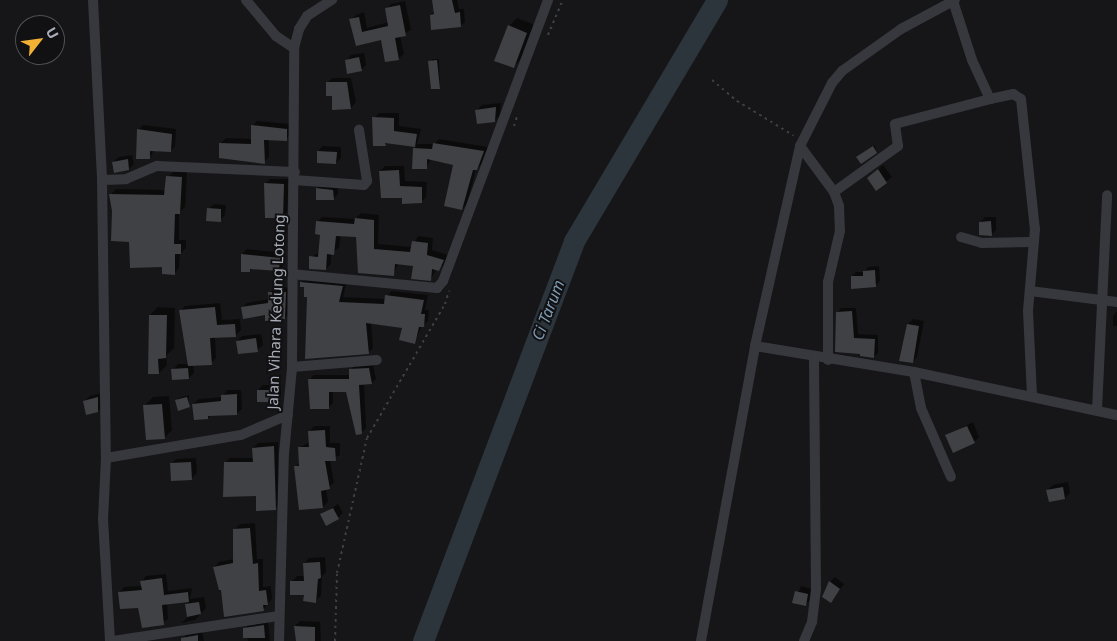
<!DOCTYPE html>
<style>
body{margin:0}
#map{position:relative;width:1117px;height:641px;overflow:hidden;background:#161618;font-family:"Noto Sans",sans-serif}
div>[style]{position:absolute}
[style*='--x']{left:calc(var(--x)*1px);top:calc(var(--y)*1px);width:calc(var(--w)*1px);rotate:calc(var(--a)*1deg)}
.shadow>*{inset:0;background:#0007}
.river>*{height:21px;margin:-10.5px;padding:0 10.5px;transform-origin:10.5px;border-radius:10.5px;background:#2c353c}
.building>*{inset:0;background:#404145}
.path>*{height:2px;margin-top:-1px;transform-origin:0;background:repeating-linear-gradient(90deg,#3d3f44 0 2.5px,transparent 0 6.5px)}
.minor>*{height:10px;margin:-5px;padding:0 5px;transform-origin:5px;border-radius:5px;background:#37383d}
span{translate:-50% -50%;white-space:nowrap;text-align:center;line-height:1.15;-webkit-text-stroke:4px #111113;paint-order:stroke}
.street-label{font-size:15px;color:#a8adb8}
.water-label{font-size:16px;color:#7f9bb3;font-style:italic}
.north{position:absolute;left:15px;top:15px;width:50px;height:50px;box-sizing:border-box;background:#111113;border:1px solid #4d4f55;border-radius:50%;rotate:60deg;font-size:14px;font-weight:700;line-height:20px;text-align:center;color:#a8adb8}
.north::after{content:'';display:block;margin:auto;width:18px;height:22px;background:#f2b134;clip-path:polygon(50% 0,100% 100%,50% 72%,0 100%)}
</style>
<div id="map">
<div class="shadow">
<i style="clip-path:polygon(433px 0,457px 0,459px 9px,464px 9px,465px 22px,460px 26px,431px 15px,435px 11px)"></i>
<i style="clip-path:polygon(405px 1px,411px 30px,400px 36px,404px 54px,398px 59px,382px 38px,357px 44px,351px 20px,356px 15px,364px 12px,367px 28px,389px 22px,386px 9px,391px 4px)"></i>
<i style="clip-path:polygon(517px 18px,535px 25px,521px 59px,513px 67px,509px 26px)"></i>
<i style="clip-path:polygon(364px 53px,366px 65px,361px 70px,346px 61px,351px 55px)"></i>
<i style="clip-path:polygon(432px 59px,439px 59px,440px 87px,432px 88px)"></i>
<i style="clip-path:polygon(332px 78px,351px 78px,356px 102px,351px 108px,333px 108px,333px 95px,327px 83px)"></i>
<i style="clip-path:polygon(501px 103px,500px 115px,495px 121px,477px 110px,482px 105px)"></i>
<i style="clip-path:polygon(379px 113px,399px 113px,399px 126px,421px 129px,417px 144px,434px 144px,439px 139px,488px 147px,482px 164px,476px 169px,467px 204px,462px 209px,454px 164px,431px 159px,426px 168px,414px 149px,417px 146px,387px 142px,385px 144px,374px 118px)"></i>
<i style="clip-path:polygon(257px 121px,291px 124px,291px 134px,286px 139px,269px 139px,269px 157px,264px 162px,221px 143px,226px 138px,252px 139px,252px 126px)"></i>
<i style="clip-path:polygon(143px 125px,176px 129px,175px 146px,171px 151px,154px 150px,150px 158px,138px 130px)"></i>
<i style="clip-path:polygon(875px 145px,876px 152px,860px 155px)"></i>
<i style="clip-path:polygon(323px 146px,341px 147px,341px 158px,336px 163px,318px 151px)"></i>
<i style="clip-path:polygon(132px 155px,134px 164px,129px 169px,113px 162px,119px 157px)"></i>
<i style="clip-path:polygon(883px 165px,892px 177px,876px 189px,874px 173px)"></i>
<i style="clip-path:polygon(385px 166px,404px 166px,405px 181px,427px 182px,426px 197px,421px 202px,403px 197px,380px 171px)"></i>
<i style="clip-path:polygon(173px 172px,187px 172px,185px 207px,179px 213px,179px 240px,186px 240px,186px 248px,180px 254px,179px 268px,174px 274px,130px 241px,114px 211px,111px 194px,116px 189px,166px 190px,168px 177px)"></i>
<i style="clip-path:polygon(270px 179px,289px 179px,287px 212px,282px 217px,265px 184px)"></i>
<i style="clip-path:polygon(322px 184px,338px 185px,338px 194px,333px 199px,317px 189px)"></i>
<i style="clip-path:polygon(214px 204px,226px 205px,225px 215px,220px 220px,208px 209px)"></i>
<i style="clip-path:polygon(361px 213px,379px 215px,378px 244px,412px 247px,418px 236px,433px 238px,432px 250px,448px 255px,444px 265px,436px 269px,431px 279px,414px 265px,399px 263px,393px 275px,358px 236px,341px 235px,339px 248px,331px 253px,331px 264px,326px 269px,311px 257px,320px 252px,322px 234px,317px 222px,322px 217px,355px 219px)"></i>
<i style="clip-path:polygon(985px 217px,996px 217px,996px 230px,991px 235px,980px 222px)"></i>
<i style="clip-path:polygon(247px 249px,285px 253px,284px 265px,279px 270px,252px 268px,250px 271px,242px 254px)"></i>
<i style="clip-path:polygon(879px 266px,880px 281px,876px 285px,852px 276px,856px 272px,864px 272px,868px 267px)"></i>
<i style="clip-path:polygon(306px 278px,347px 281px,343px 297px,386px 299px,391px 291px,428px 295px,425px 310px,429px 310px,428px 321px,422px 326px,414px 342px,404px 327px,371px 323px,373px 348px,368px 353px,309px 296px,302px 282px)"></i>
<i style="clip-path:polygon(290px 287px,290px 313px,285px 318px,242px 308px,247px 303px,270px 299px,269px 293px,275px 288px)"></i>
<i style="clip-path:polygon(220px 303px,222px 320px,240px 319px,241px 330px,236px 335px,215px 337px,216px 358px,211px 363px,193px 364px,194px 373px,189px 378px,173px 370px,178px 364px,189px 364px,180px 311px,185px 306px)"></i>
<i style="clip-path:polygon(158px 307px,175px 308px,174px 348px,166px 356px,167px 365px,159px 373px,150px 315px)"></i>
<i style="clip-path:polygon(841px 308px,856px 308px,858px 334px,878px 335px,878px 353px,873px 357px,861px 355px,837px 313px)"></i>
<i style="clip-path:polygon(1117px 311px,1117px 326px,1113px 326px,1113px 316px)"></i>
<i style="clip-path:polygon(913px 319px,924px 321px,917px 357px,912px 362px,908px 324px)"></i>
<i style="clip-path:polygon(261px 334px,263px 345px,257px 350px,237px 341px,242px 336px)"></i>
<i style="clip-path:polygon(373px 364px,376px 379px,372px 383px,364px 384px,366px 428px,361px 433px,347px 390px,333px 390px,333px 403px,329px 407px,309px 380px,314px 375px,350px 375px,354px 365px)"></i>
<i style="clip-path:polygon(263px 385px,281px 385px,281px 396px,276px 401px,258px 390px)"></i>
<i style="clip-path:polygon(227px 390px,241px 390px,242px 409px,236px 414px,211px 415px,208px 418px,193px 404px,199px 399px,222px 397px)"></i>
<i style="clip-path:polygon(103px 393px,103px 406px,98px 411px,84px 401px,90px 396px)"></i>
<i style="clip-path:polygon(189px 395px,189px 406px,177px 400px,179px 398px)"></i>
<i style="clip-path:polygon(169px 396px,172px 430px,164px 438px,145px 405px,153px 397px)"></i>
<i style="clip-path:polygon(973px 422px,979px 437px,974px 442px,947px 436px)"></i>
<i style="clip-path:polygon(314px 426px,330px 426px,330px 443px,340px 443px,340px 455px,330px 460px,334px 483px,326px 489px,328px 502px,323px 507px,295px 467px,300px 462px,300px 447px,310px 442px,310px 431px)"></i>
<i style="clip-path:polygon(278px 442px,280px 504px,275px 509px,226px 462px,230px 458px,254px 458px,253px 448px,258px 443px)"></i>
<i style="clip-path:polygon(196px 458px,197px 473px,191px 479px,171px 464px,176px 459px)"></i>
<i style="clip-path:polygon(1068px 482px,1070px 493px,1065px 498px,1048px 490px,1053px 485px)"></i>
<i style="clip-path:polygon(338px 504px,343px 513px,338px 518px,321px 515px)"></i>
<i style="clip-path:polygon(255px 523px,257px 559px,263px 559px,263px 587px,271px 586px,272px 599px,263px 610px,222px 589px,214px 567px,219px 562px,234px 559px,235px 529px,240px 524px)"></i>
<i style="clip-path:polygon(325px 557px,326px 572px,322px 576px,321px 596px,315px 601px,292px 581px,297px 576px,305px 576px,304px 563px,309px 558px)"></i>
<i style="clip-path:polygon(166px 574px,168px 591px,192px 588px,190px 599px,204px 597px,206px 608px,195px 620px,181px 623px,188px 617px,186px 604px,189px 601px,167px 603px,168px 619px,157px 626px,143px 627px,139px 607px,120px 592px,124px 587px,142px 586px,142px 581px,146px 576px)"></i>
<i style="clip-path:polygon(835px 577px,844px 584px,831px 601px,830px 582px)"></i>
<i style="clip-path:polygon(801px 586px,813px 589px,811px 599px,806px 604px,794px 602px)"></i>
<i style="clip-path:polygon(268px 621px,270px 641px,248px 641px,245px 629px,249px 624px)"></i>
<i style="clip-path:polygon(300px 621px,320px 622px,321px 641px,297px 641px,295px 626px)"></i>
<i style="clip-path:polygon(202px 631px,204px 641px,182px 641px,187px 634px)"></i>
</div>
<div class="river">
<i style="--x:423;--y:641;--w:428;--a:-69.3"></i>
<i style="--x:574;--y:241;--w:280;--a:-59.3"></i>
</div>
<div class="building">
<i style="clip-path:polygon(432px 0,452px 0,455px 13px,460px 12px,461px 27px,431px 30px,430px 15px,434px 14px)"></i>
<i style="clip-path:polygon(400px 5px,406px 36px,395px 38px,399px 60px,385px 62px,381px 40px,356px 46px,349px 19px,359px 17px,362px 32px,388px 26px,385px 8px)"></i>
<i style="clip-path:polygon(508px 25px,527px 33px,514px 68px,494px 61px)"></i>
<i style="clip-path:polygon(359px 57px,362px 71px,347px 74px,345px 60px)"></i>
<i style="clip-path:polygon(437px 60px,440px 89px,431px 89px,428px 61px)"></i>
<i style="clip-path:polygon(326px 82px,347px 82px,351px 109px,332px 110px,332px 96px,326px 96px)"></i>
<i style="clip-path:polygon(496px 107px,495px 122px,477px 124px,475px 110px)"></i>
<i style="clip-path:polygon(372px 117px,394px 118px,394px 131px,417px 134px,415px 147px,385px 143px,386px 146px,373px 146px)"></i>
<i style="clip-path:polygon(251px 125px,287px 129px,287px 141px,264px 140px,265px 164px,219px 158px,219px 143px,251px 144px)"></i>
<i style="clip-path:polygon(137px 129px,172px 134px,171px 152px,150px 151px,150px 159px,136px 159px)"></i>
<i style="clip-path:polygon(433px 143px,484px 151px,477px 170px,473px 170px,462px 210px,444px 206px,453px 165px,427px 159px,427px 169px,412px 169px,413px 148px,432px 149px)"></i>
<i style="clip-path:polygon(873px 146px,877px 153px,861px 164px,856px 157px)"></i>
<i style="clip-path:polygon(317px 151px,337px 152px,336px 164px,317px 163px)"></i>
<i style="clip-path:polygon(128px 159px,129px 170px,114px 173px,112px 162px)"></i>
<i style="clip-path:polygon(878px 169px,887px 183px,876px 191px,867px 178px)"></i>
<i style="clip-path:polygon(399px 170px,400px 186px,422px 187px,422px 203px,402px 204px,402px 198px,381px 198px,379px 171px)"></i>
<i style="clip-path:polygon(166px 176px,182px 177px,180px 214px,175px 214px,174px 244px,181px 244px,181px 254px,175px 254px,175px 275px,162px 274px,162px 267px,130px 268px,129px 242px,111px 241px,112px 211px,109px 194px,164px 195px)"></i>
<i style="clip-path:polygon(264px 183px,284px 184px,283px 218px,265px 218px)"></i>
<i style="clip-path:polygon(316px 188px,333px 190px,334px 200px,316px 200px)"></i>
<i style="clip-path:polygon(207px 208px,221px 209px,221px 222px,206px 221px)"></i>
<i style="clip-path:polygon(355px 218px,374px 220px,374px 249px,410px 252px,412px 241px,428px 243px,427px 255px,444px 260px,439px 271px,432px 269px,431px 281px,411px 279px,413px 266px,395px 264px,394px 276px,358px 273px,356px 237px,336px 236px,334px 255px,327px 254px,326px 270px,309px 269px,309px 256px,318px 257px,320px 235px,315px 234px,316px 221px,354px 224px)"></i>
<i style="clip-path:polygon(991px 221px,992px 236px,979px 235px,979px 222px)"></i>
<i style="clip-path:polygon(241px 254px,280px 258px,279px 271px,250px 269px,250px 272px,241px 272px)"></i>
<i style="clip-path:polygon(875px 270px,876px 287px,851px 289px,851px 276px,863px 276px,863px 271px)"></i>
<i style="clip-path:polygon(300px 282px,343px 286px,339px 302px,384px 304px,385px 295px,424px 300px,421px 314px,425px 314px,424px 327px,419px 327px,415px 344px,399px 340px,402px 328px,366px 323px,369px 354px,305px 359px,307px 297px,304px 297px,304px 287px,300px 287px)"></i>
<i style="clip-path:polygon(268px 292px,286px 292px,285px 319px,265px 321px,265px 315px,243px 319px,241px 307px,268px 303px)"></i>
<i style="clip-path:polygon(215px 307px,217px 325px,235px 324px,236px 337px,210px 338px,212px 365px,188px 366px,179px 310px)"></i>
<i style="clip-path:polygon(852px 311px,854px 338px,875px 339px,874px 358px,860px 356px,860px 354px,835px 352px,836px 312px)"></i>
<i style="clip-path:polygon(149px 315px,167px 315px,166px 358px,158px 359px,159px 374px,148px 374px)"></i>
<i style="clip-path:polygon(907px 324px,919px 326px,913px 363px,899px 361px)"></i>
<i style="clip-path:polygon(256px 338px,258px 352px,238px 354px,236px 341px)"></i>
<i style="clip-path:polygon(188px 368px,189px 379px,172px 380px,171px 369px)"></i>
<i style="clip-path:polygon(369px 368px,372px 384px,359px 385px,362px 434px,356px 435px,346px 392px,329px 392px,329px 409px,310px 409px,308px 379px,349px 379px,349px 369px)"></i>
<i style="clip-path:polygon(257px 390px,276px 390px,276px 402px,257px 402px)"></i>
<i style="clip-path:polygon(237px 394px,237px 415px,208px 416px,208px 419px,194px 420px,192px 404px,221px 401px,221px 395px)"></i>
<i style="clip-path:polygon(98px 397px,98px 412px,86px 415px,83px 401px)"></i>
<i style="clip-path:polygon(187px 397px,190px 407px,178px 411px,175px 400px)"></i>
<i style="clip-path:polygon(162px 404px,165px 439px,146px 440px,143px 405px)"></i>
<i style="clip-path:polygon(967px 426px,975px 443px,953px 453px,945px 435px)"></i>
<i style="clip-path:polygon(325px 430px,326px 447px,335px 448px,336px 461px,325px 461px,330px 489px,321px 491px,323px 508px,299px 510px,294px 466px,299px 466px,298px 447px,309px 447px,308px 431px)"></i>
<i style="clip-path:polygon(274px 446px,276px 510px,256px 511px,256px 496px,223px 497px,224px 462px,253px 462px,252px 448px)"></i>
<i style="clip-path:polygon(191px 462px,192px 480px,171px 481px,170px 463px)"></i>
<i style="clip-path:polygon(1063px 487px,1065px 499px,1049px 502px,1046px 490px)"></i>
<i style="clip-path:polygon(333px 508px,339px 519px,326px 526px,320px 514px)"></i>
<i style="clip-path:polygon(250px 528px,253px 564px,258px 563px,259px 591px,266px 590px,268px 605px,263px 605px,264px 611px,224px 617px,221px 590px,219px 590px,213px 567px,233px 563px,233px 529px)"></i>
<i style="clip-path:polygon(320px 562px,321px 578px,318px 579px,316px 603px,303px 601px,304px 595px,290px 595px,290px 581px,304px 581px,303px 563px)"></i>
<i style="clip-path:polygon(162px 578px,164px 595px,188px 592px,189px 602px,162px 605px,164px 625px,142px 628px,138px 608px,120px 609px,118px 592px,142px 590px,140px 581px)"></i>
<i style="clip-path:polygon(829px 581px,840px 589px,831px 603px,822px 597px)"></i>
<i style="clip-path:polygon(795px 591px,808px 594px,806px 606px,792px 603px)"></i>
<i style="clip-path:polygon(199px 602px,201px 614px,187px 617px,185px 604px)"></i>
<i style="clip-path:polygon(264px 625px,265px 638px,243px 638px,243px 628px)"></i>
<i style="clip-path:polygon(294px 626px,315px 627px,315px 641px,296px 641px)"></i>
<i style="clip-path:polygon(198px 635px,198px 641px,181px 641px,181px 638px)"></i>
</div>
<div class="path">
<i style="--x:548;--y:35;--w:38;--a:-67"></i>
<i style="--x:712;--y:80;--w:33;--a:40"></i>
<i style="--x:737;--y:101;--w:66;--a:31.3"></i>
<i style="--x:514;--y:126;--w:13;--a:-72"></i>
<i style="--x:335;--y:641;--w:68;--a:-88.3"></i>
<i style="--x:337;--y:573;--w:138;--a:-77.5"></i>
<i style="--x:367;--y:438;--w:155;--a:-59.8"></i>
<i style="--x:445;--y:304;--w:14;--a:-73"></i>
</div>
<div class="minor">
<i style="--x:93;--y:0;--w:180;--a:87.1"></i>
<i style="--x:102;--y:180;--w:278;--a:89.2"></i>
<i style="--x:106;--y:458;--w:61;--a:92.8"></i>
<i style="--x:103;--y:519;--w:122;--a:86.7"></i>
<i style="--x:246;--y:0;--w:47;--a:50.2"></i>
<i style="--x:276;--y:36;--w:22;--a:34"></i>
<i style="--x:953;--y:1;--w:62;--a:72.1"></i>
<i style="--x:972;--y:60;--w:43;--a:65.2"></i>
<i style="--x:990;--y:99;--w:24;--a:-12"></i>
<i style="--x:1013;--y:94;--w:9;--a:32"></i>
<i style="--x:1021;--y:99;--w:131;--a:83.9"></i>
<i style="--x:1035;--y:229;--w:82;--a:94.9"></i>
<i style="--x:1028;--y:311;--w:84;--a:87.3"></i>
<i style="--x:800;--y:146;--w:57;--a:53.5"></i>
<i style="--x:834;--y:192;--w:15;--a:70"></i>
<i style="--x:839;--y:206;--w:25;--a:88"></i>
<i style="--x:840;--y:231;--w:52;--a:103.2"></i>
<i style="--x:828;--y:282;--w:78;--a:90"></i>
<i style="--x:102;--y:180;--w:24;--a:-2"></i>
<i style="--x:126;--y:179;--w:34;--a:-23"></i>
<i style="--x:157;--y:166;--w:138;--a:2.5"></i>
<i style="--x:294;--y:180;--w:70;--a:4.1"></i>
<i style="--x:364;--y:185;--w:5;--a:-53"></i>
<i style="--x:367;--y:181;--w:52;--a:-98.9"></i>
<i style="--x:834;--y:192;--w:79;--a:-35.7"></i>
<i style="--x:898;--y:146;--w:22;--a:-98"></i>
<i style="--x:895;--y:124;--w:98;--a:-14.7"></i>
<i style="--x:961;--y:237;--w:22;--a:16"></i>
<i style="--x:982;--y:243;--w:52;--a:-1.1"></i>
<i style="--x:291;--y:274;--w:147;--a:5.5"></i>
<i style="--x:437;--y:288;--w:9;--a:-49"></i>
<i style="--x:443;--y:281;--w:300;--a:-69.5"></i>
<i style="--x:1030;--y:291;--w:88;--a:7.2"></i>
<i style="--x:755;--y:346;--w:161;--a:9.3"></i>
<i style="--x:914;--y:372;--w:208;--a:12"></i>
<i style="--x:292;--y:367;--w:85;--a:-4.7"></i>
<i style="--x:914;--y:372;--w:37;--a:79"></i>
<i style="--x:921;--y:408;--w:75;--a:66.5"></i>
<i style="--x:1097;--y:410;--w:215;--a:-87.3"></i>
<i style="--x:106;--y:458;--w:137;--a:-9.7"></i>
<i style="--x:241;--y:435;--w:51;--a:-23.1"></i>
<i style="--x:113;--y:641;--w:168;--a:-8.6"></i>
<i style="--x:279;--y:641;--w:187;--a:-88.5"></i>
<i style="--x:284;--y:454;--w:87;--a:-84.7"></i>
<i style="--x:292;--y:367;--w:319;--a:-89.6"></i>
<i style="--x:294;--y:48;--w:20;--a:-75"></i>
<i style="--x:299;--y:29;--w:15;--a:-58"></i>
<i style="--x:307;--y:16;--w:30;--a:-33"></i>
<i style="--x:701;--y:641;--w:300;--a:-79.6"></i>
<i style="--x:755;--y:346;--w:205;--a:-77.3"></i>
<i style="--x:800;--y:146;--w:71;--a:-63.1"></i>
<i style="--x:832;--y:83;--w:16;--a:-50"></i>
<i style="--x:842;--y:71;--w:72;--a:-35.4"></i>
<i style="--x:901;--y:29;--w:61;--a:-28.2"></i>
<i style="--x:804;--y:641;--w:21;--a:-67"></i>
<i style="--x:812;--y:622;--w:34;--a:-83"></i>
<i style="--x:816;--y:588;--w:231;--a:-90.5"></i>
</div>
<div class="street-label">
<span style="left:276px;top:312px;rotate:-88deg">Jalan Vihara Kedung Lotong</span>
</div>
<div class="water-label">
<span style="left:548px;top:310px;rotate:-69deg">Ci Tarum</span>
</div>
<div class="north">U</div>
</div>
